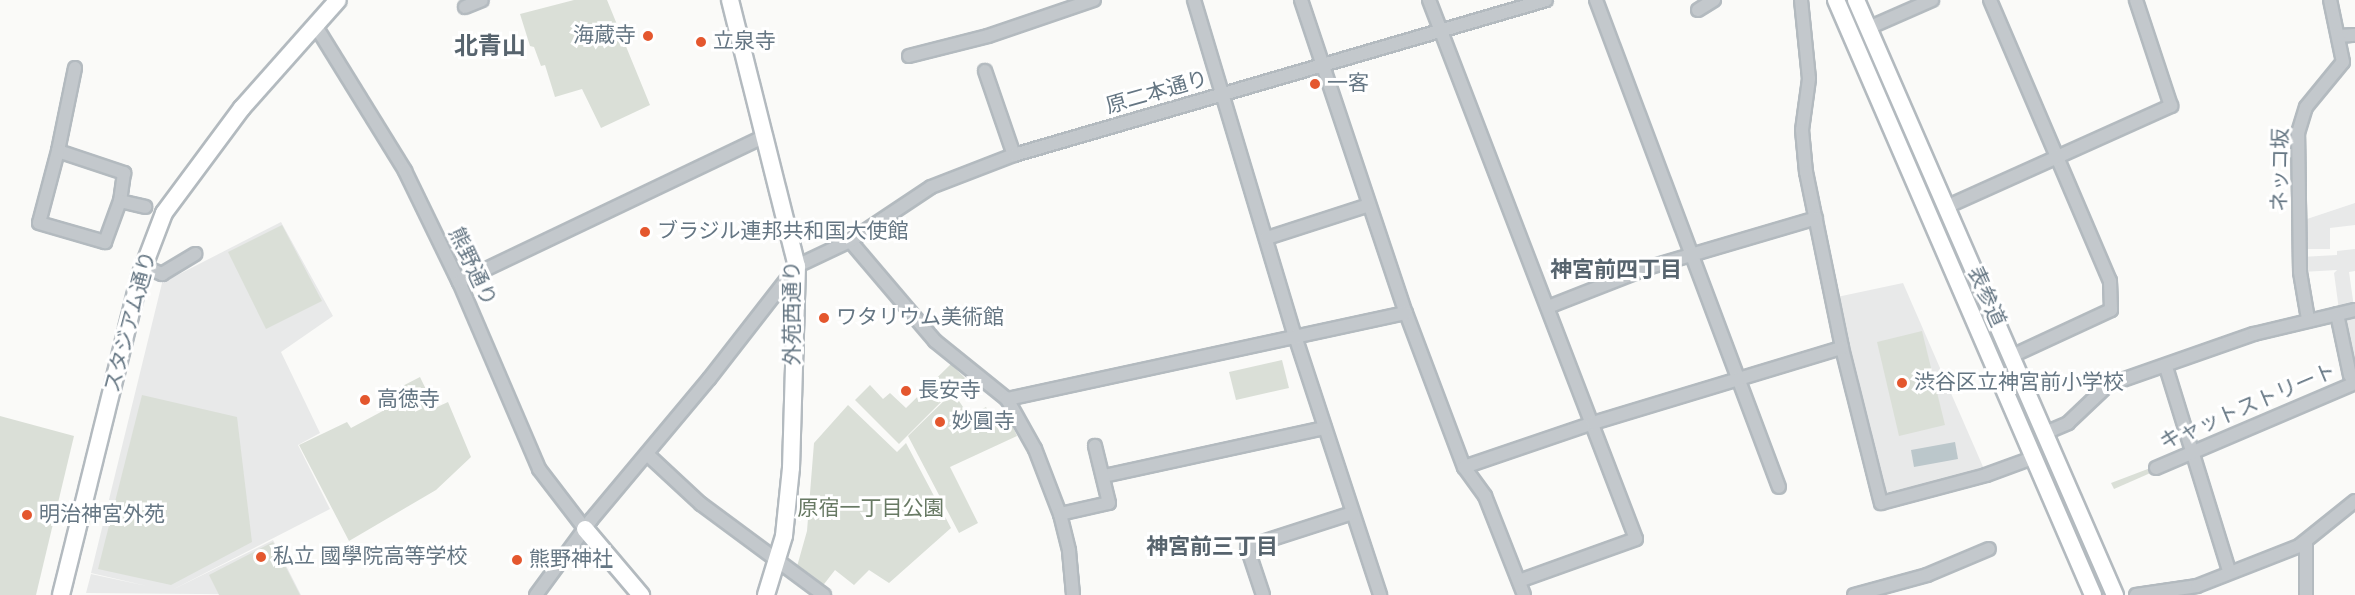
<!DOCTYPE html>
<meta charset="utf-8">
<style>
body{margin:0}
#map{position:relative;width:2355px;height:595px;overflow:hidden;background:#fafaf8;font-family:"Varela Round","Noto Sans JP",sans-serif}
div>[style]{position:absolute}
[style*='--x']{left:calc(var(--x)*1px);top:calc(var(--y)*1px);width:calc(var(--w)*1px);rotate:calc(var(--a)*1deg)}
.built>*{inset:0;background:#e8e9e9}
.green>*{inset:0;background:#dadfd7}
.water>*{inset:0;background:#bbc7cb}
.roads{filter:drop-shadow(2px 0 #b3babf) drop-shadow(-2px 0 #b3babf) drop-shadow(0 2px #b3babf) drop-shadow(0 -2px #b3babf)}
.street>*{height:12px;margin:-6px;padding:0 6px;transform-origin:6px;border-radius:6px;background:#c3c8cc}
.secondary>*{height:16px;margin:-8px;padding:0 8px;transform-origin:8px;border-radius:8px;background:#fff}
.dots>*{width:16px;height:16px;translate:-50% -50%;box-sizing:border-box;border:3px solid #fff;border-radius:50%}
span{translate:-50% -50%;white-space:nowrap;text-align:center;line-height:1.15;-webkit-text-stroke:6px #fff;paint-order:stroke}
.poi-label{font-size:21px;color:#657683}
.right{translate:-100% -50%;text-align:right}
.left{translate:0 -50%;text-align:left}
.street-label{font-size:21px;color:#657683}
.park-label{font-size:21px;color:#687a64}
.neighbourhood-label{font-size:22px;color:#57646e;font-weight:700}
.quarter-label{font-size:24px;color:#57646e;font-weight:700}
</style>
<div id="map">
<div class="built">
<i style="clip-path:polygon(2355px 203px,2355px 225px,2330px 228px,2330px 249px,2302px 249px,2304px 220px)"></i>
<i style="clip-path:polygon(281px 222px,333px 316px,281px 352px,320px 433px,298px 445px,330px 509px,172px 590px,273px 540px,301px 595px,86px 593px,91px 574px,147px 586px,91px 573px,162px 283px)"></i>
<i style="clip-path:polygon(2355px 249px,2355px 271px,2349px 272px,2354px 307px,2339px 310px,2334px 273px,2337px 270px,2302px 272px,2301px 257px,2337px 255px,2337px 251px)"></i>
<i style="clip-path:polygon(1903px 283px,1984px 469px,1885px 493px,1837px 297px)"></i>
<i style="clip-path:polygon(2355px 313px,2355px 374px,2341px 320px)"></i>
</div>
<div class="green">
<i style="clip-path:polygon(574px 0,607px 0,650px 105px,601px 128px,582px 89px,555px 97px,545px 65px,541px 66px,534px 47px,530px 46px,520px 14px)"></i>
<i style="clip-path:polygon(282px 225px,322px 301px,266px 329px,228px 252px)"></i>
<i style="clip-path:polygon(1922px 331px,1945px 425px,1899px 436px,1877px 342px)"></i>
<i style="clip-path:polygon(1282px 360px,1289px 388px,1236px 400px,1229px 372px)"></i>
<i style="clip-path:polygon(951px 364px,965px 378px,899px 444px,855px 400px,870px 385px,883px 399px,890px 393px,906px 408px)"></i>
<i style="clip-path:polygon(420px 377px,435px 408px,448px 402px,471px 457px,436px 490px,349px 541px,299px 445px,347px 422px,351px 428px,392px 406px,387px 394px)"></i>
<i style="clip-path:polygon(953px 392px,969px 416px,986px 407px,997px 426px,1010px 420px,1017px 436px,950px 467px,978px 523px,959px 533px,908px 436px)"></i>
<i style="clip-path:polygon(142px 395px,237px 417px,252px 542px,171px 585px,98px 569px)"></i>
<i style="clip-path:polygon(848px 405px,897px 452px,906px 443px,951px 528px,889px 583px,869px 570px,854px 585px,835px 570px,821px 588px,796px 570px,807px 531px,814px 443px)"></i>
<i style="clip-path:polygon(0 416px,74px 436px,36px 595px,0 595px)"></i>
<i style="clip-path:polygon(2153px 467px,2155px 471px,2114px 489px,2111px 483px)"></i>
<i style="clip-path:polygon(273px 542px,300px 595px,219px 595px,209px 575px)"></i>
</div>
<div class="water">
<i style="clip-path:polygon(1955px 442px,1958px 459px,1914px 467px,1911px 450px)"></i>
</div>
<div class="roads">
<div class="street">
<i style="--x:1194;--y:0;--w:351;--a:73.3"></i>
<i style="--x:1295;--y:336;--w:273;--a:71.8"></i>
<i style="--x:1301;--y:0;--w:330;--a:71.5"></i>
<i style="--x:1406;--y:313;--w:165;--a:69.4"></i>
<i style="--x:1464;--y:467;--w:36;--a:54"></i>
<i style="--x:1485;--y:496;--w:106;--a:68.5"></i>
<i style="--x:1429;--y:0;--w:577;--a:68.99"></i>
<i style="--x:1636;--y:539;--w:124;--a:160.3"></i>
<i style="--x:1596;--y:0;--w:520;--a:69.41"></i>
<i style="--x:1801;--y:0;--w:79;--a:84.2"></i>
<i style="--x:1809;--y:79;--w:51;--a:97.8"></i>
<i style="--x:1802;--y:130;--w:42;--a:84.6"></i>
<i style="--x:1806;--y:172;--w:180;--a:78.4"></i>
<i style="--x:1842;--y:348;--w:160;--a:75.9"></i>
<i style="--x:1881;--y:503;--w:109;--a:-14.9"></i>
<i style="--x:1986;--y:475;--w:52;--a:-20.2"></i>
<i style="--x:1990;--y:0;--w:306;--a:66.9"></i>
<i style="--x:2110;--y:281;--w:29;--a:88"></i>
<i style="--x:2111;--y:310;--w:109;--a:155.1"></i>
<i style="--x:465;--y:7;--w:18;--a:-22"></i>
<i style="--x:1698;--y:10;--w:19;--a:-32"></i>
<i style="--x:315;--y:25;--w:172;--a:58.3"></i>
<i style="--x:405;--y:171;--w:123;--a:64.1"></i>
<i style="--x:459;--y:282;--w:203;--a:66.8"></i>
<i style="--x:539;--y:469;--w:76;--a:52.5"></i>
<i style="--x:1868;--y:28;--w:70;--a:-23.6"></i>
<i style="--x:2339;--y:36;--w:16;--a:-4"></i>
<i style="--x:909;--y:56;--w:81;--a:-14.2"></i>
<i style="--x:988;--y:36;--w:112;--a:-18.8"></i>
<i style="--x:75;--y:68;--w:85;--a:101.6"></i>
<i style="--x:58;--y:151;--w:70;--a:18.4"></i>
<i style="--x:124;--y:173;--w:28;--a:98"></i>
<i style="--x:120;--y:201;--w:26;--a:13"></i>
<i style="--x:985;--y:71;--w:89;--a:71"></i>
<i style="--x:58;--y:151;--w:74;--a:104.8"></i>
<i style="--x:39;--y:223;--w:69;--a:16.1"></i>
<i style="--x:105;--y:242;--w:44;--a:-69.9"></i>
<i style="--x:1946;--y:207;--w:247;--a:-24.2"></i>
<i style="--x:2171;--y:106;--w:112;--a:-108.3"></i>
<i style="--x:1267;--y:238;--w:107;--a:-17.9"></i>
<i style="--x:850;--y:241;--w:131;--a:49.6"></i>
<i style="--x:935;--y:341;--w:92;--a:38.9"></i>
<i style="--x:1007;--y:399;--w:57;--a:60.8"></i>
<i style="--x:1035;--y:449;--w:70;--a:69"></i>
<i style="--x:1060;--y:514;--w:38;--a:76"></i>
<i style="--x:1069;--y:551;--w:44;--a:84.8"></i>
<i style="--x:143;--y:266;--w:21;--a:23"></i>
<i style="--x:162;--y:274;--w:39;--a:-31"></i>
<i style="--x:459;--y:282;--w:339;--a:-25.5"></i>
<i style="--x:1548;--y:307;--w:110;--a:-21.4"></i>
<i style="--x:1650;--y:267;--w:173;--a:-16.4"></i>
<i style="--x:2337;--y:314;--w:62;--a:78"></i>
<i style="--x:2350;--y:375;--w:9;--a:58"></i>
<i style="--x:2308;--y:319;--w:48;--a:-99.7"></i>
<i style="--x:2300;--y:272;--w:139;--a:-90.8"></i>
<i style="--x:2298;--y:133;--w:27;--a:-73"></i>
<i style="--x:2306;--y:107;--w:58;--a:-50.6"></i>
<i style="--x:2343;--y:62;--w:63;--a:-101.8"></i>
<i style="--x:2166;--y:367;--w:214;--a:72.8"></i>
<i style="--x:1007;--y:399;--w:408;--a:-12.2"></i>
<i style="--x:2045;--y:433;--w:25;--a:-23"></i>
<i style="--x:2068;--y:423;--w:55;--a:-43.5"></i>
<i style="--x:2108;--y:385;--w:155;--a:-19.3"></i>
<i style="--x:2254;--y:334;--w:104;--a:-13.4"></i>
<i style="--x:647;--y:454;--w:74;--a:42.8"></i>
<i style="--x:701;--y:504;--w:153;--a:36.5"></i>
<i style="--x:1464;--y:467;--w:136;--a:-18.8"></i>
<i style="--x:1593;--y:423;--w:260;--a:-16.8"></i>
<i style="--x:2156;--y:468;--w:216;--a:-23.1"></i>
<i style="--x:1104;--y:476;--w:226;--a:-12.3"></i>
<i style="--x:1060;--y:514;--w:50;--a:-12.7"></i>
<i style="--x:1109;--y:503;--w:59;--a:-103.8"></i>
<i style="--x:536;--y:595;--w:93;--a:-53.7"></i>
<i style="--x:591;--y:520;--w:184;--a:-50.1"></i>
<i style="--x:709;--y:379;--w:143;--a:-52.1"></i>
<i style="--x:797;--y:266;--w:59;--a:-25.3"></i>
<i style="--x:850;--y:241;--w:97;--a:-33.7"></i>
<i style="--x:931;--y:187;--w:89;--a:-21.1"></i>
<i style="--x:1014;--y:155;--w:554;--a:-16.24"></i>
<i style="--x:1263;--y:595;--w:51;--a:-108.4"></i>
<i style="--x:1247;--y:547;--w:110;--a:-17.9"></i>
<i style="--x:1854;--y:595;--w:76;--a:-15.3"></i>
<i style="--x:1927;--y:575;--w:67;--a:-22.8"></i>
<i style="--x:2136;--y:595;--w:62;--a:-8.4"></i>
<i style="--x:2197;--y:586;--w:110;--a:-21.4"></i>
<i style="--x:2299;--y:546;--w:72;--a:-38.8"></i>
<i style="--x:2306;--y:595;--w:53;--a:-90"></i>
</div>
<div class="secondary">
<i style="--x:730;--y:0;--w:274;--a:75.9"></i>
<i style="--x:797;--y:266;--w:202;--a:91.7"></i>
<i style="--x:791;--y:468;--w:68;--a:95.9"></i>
<i style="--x:784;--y:536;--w:62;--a:107"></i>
<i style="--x:1836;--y:0;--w:648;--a:66.64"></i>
<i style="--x:1856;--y:0;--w:649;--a:66.48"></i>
<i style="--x:585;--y:529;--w:87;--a:49.7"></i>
<i style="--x:61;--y:595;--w:329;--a:-76.1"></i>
<i style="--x:140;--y:276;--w:67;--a:-69.1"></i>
<i style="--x:164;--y:213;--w:131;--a:-53.4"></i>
<i style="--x:242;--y:108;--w:144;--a:-48.4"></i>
</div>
</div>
<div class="dots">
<i style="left:648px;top:36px;background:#e4572e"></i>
<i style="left:701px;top:42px;background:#e4572e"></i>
<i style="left:1315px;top:84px;background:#e4572e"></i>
<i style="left:645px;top:232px;background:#e4572e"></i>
<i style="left:824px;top:318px;background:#e4572e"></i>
<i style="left:1902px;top:383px;background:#e4572e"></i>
<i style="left:906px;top:391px;background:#e4572e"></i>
<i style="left:365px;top:400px;background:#e4572e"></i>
<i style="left:940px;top:422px;background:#e4572e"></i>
<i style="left:27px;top:515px;background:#e4572e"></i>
<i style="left:261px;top:557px;background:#e4572e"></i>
<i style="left:517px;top:560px;background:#e4572e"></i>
</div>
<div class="poi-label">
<span class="right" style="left:636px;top:36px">海蔵寺</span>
<span class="left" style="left:713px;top:42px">立泉寺</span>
<span class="left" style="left:1327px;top:84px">一客</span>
<span class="left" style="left:657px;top:232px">ブラジル連邦共和国大使館</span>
<span class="left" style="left:836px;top:318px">ワタリウム美術館</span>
<span class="left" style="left:1914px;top:383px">渋谷区立神宮前小学校</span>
<span class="left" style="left:918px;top:391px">長安寺</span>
<span class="left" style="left:377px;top:400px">高徳寺</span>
<span class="left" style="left:952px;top:422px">妙圓寺</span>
<span class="left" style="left:39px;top:515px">明治神宮外苑</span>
<span class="left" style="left:273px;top:557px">私立 國學院高等学校</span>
<span class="left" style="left:529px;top:560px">熊野神社</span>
</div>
<div class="street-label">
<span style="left:1157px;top:93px;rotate:-16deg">原二本通り</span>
<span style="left:2281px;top:170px;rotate:-89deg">ネッコ坂</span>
<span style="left:472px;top:267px;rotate:65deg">熊野通り</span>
<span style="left:1986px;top:297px;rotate:66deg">表参道</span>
<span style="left:793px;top:313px;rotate:-90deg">外苑西通り</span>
<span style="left:131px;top:322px;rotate:-75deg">スタジアム通り</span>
<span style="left:2248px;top:407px;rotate:-23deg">キャットストリート</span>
</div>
<div class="park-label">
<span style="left:871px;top:509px">原宿一丁目公園</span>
</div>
<div class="neighbourhood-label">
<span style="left:1616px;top:271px">神宮前四丁目</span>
<span style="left:1212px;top:548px">神宮前三丁目</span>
</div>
<div class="quarter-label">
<span style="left:490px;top:47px">北青山</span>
</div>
</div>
